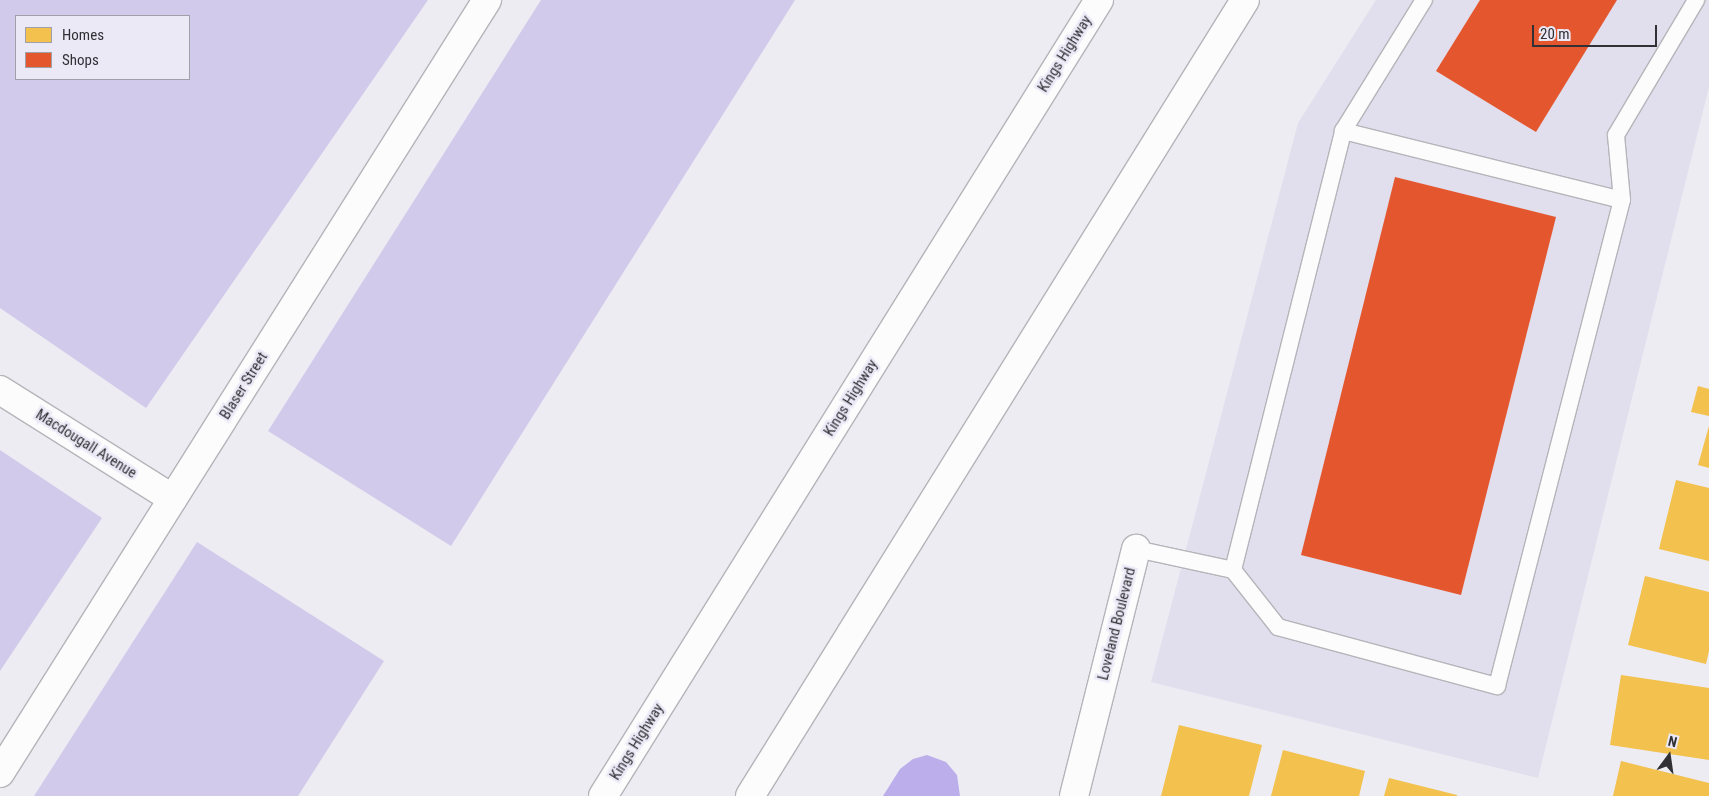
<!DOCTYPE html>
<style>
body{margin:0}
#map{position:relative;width:1709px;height:796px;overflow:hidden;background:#edecf3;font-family:"Roboto Condensed",sans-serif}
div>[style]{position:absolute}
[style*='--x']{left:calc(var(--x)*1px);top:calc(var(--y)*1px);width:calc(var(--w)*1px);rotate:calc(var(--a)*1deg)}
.built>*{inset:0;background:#e1dfed}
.green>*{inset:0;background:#d1caeb}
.water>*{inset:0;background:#bcaeeb}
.homes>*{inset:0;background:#f2c14e}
.shops>*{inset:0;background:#e4572e}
.roads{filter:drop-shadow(1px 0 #b5b4b9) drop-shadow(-1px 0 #b5b4b9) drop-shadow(0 1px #b5b4b9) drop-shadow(0 -1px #b5b4b9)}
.lane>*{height:16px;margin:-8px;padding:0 8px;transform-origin:8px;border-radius:8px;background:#fcfcfd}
.street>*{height:28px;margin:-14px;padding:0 14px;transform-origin:14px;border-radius:14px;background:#fcfcfd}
.secondary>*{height:28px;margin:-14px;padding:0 14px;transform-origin:14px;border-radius:14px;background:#fcfcfd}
span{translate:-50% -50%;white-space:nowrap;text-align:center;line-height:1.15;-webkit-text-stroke:5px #ebe9f6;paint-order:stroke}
.street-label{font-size:15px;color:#313035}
.legend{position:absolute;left:15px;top:15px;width:175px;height:65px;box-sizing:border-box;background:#ebe9f6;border:1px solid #a19fa9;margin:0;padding:6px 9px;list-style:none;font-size:15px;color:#313035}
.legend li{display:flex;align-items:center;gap:10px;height:25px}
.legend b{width:25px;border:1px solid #a19fa9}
.north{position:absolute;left:1644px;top:731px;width:50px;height:50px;-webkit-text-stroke:4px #ebe9f6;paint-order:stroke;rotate:14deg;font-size:14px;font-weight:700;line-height:20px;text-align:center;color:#313035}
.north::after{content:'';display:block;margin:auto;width:18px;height:22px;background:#313035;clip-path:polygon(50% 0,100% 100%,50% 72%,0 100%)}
.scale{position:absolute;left:1532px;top:25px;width:125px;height:22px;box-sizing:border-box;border:2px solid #313035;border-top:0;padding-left:6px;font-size:15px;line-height:18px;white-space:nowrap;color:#313035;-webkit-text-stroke:4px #ebe9f6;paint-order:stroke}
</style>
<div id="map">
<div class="built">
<i style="clip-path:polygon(1376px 0,1709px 0,1709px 87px,1538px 778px,1151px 682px,1298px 123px)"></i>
</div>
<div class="green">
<i style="clip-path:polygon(evenodd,0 0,428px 0,146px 408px,0 308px,0 0,16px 16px,189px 16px,189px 79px,16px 79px,16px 16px)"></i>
<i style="clip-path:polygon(541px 0,795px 0,451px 546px,268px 431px)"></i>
<i style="clip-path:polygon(0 450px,102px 518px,0 671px)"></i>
<i style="clip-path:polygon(197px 542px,384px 661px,298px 796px,34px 796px)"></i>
</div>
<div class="water">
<i style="clip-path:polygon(927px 755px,946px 762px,957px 775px,960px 796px,883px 796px,900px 769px,913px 759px)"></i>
</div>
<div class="homes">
<i style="clip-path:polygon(1698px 386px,1709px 389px,1709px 416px,1691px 412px)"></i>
<i style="clip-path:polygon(1709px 426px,1709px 468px,1698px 465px)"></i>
<i style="clip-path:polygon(1676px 480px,1709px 488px,1709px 561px,1659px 549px)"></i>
<i style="clip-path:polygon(1645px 576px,1709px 592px,1709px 651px,1706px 664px,1628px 645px)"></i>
<i style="clip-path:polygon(1621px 675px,1709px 688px,1709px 760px,1610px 745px)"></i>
<i style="clip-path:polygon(1179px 725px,1262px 745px,1249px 796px,1161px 796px)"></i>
<i style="clip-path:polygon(1283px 750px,1365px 771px,1359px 796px,1271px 796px)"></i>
<i style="clip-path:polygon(1621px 761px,1709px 783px,1709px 796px,1613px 796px)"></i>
<i style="clip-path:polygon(1389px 778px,1457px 795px,1457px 796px,1384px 796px)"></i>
</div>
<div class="shops">
<i style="clip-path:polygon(1480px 0,1617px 0,1536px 132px,1436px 71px)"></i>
<i style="clip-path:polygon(1395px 177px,1556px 217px,1461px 595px,1301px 555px)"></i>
</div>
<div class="roads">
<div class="lane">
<i style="--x:1343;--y:131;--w:287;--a:13.9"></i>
<i style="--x:1136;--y:549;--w:99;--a:12.2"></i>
<i style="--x:1233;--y:570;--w:73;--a:51.7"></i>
<i style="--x:1278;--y:627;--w:227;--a:15.1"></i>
<i style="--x:1497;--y:686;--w:502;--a:-75.58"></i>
<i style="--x:1622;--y:200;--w:65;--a:-95.3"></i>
<i style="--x:1616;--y:135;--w:157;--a:-59.3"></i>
<i style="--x:1233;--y:570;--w:453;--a:-75.9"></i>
<i style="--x:1343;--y:131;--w:154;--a:-58.3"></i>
</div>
<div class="street">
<i style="--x:0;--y:390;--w:204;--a:32.2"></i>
<i style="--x:0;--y:773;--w:914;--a:-57.79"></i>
<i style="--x:1074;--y:796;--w:255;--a:-75.9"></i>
</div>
<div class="secondary">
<i style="--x:603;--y:796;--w:938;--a:-58.07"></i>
<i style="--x:750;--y:796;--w:937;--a:-58.12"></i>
</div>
</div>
<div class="street-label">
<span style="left:1065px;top:54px;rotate:-58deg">Kings Highway</span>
<span style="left:244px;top:386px;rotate:-58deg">Blaser Street</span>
<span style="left:851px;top:398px;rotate:-58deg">Kings Highway</span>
<span style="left:86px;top:444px;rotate:32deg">Macdougall Avenue</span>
<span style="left:1117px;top:624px;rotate:-76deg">Loveland Boulevard</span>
<span style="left:637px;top:742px;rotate:-58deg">Kings Highway</span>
</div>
<ul class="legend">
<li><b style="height:14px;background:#f2c14e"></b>Homes</li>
<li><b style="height:14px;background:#e4572e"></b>Shops</li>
</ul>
<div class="north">N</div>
<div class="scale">20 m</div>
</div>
